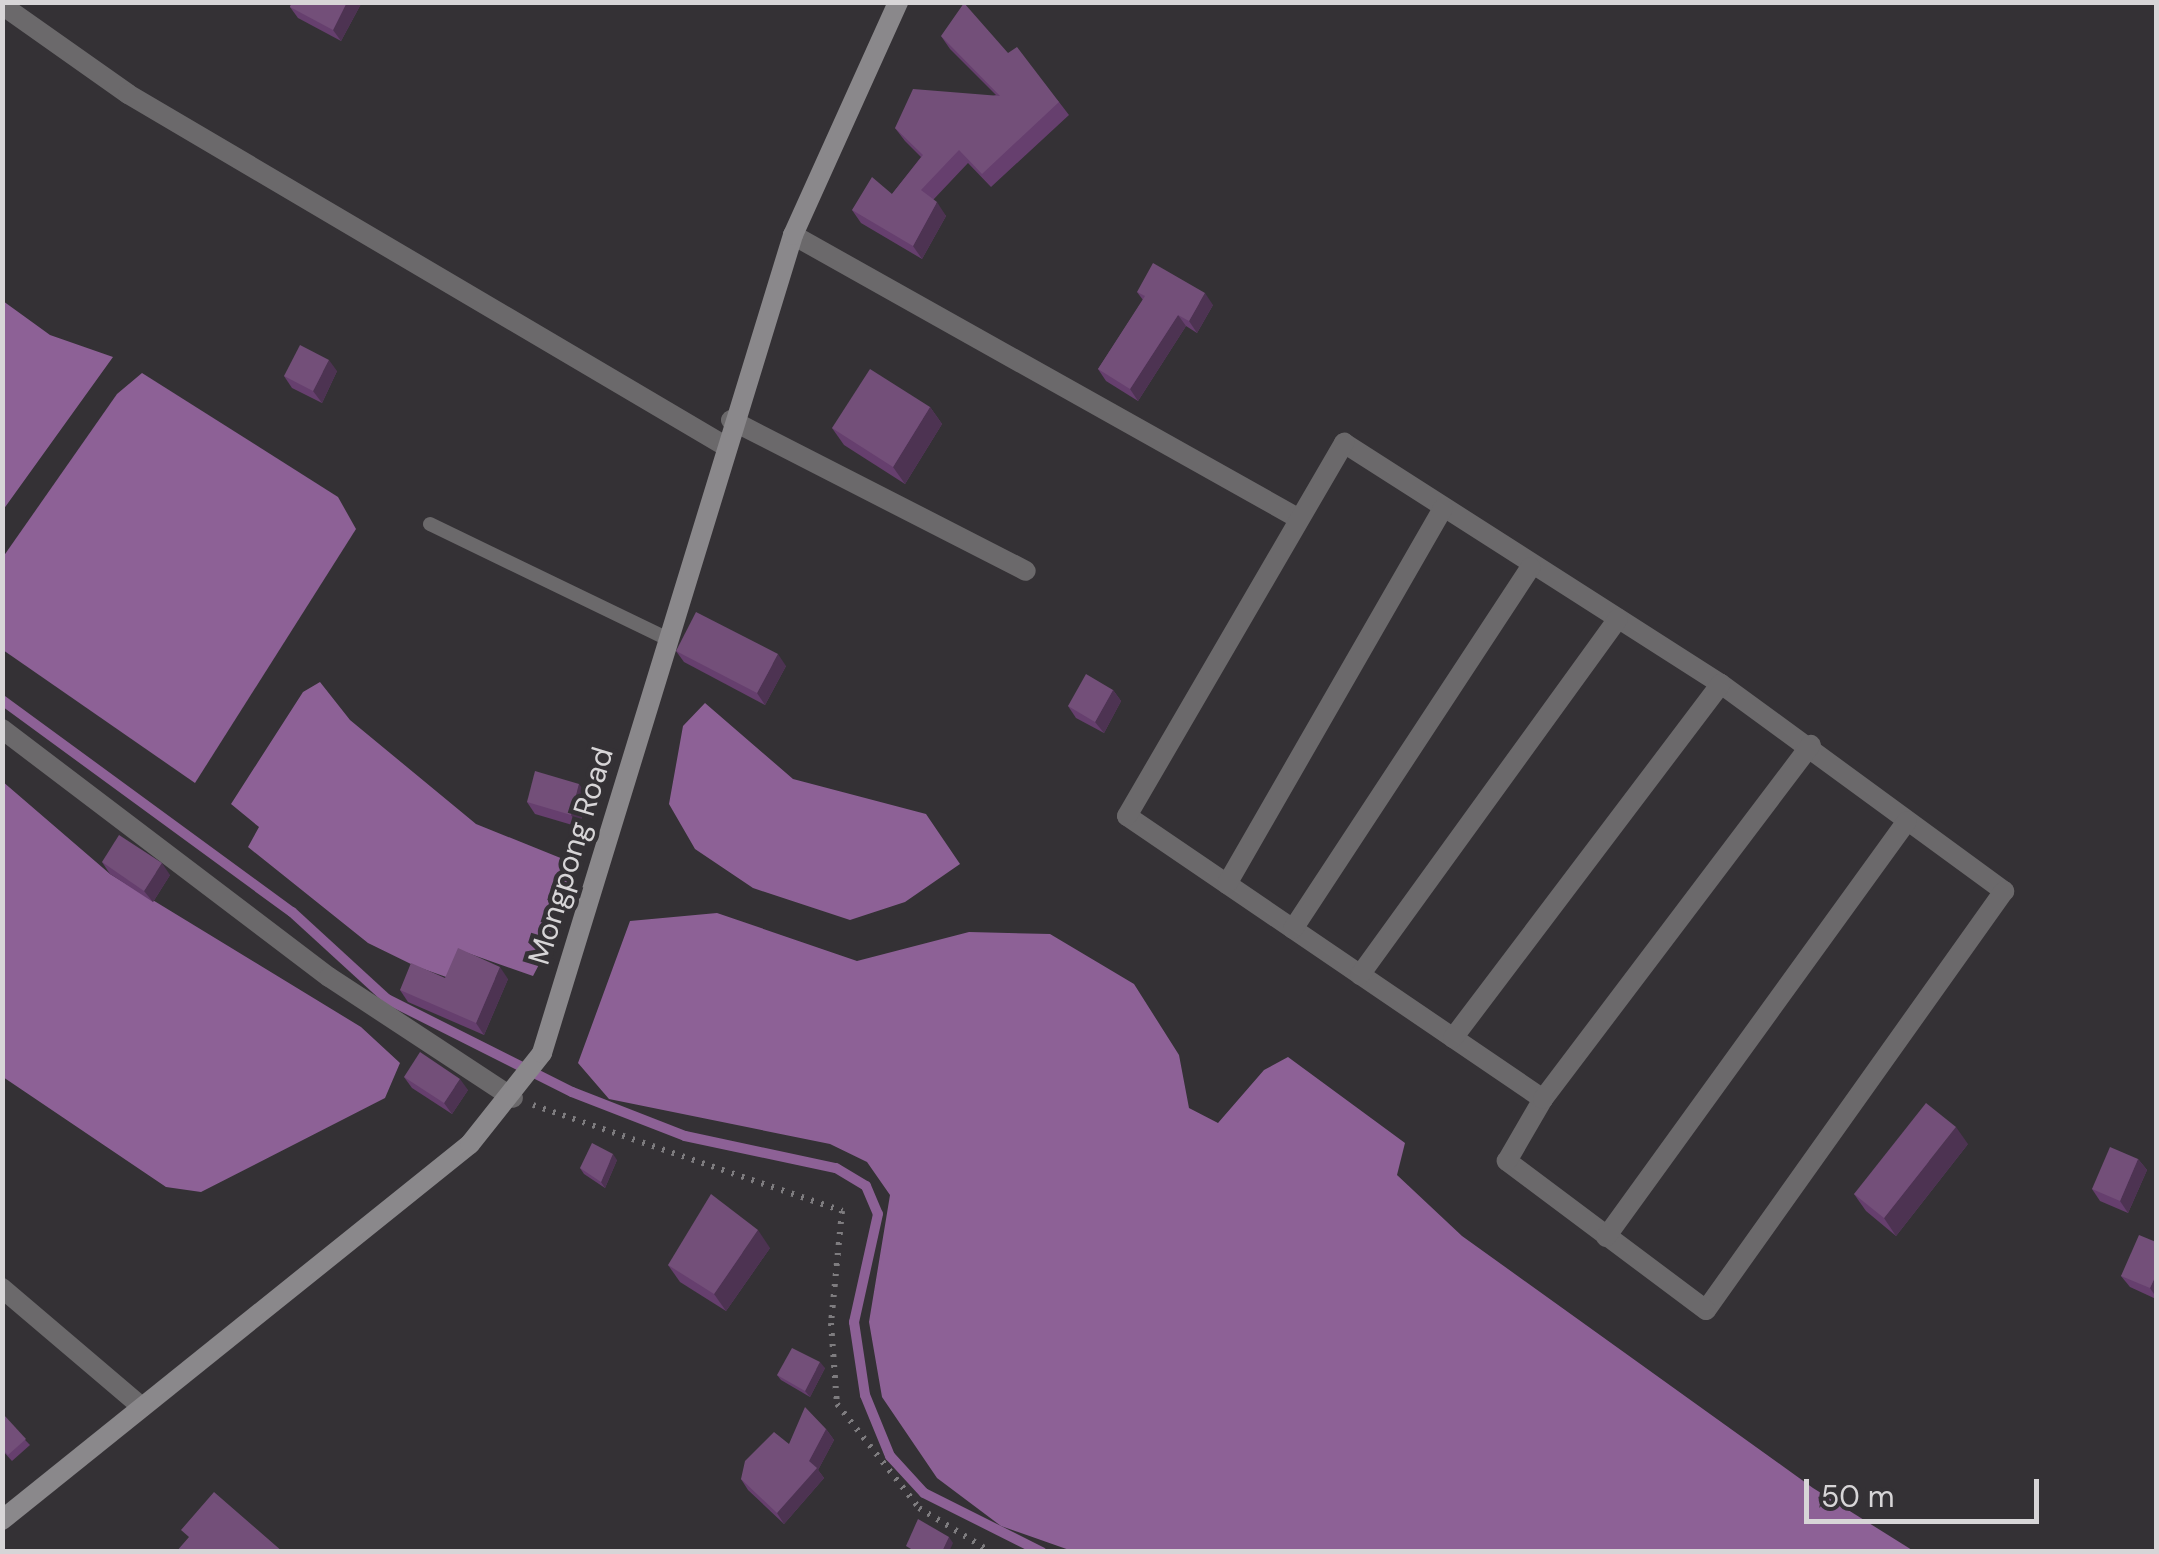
<!DOCTYPE html>
<style>
body{margin:0}
#map{position:relative;width:2159px;height:1554px;overflow:hidden;background:#343135;font-family:"DM Sans",sans-serif}
div>[style]{position:absolute}
[style*='--x']{left:calc(var(--x)*1px);top:calc(var(--y)*1px);width:calc(var(--w)*1px);rotate:calc(var(--a)*1deg)}
.water>*{inset:0;background:#8d6196}
.stream>*{height:10px;margin:-5px;padding:0 5px;transform-origin:5px;border-radius:5px;background:#8d6196}
.path>*{height:6px;margin-top:-3px;transform-origin:0;background:repeating-linear-gradient(90deg,#7e7c7f 0 2.5px,transparent 0 10.5px)}
.service>*{height:14px;margin:-7px;padding:0 7px;transform-origin:7px;border-radius:7px;background:#6b696b}
.minor>*{height:20px;margin:-10px;padding:0 10px;transform-origin:10px;border-radius:10px;background:#6b696b}
.secondary>*{height:20px;margin:-10px;padding:0 10px;transform-origin:10px;border-radius:10px;background:#8a888b}
.wall>*{inset:0;background:#663f6e}
.shaded-wall>*{inset:0;background:#4d3352}
.building>*{inset:0;background:#734f79}
span{translate:-50% -50%;white-space:nowrap;text-align:center;line-height:1.15;-webkit-text-stroke:9px #343135;paint-order:stroke}
.street-label{font-size:30px;color:#d7d5d7}
.frame{position:absolute;inset:0;border:5px solid #d7d5d7;pointer-events:none}
.scale{position:absolute;left:1804px;top:1479px;width:235px;height:45px;box-sizing:border-box;border:5px solid #d7d5d7;border-top:0;padding-left:12px;font-size:30px;line-height:35px;white-space:nowrap;color:#d7d5d7;-webkit-text-stroke:8px #343135;paint-order:stroke}
</style>
<div id="map">
<div class="water">
<i style="clip-path:polygon(3px 301px,50px 335px,113px 357px,3px 510px)"></i>
<i style="clip-path:polygon(142px 373px,338px 497px,356px 529px,195px 783px,3px 650px,3px 557px,117px 394px)"></i>
<i style="clip-path:polygon(320px 682px,350px 720px,476px 824px,568px 861px,576px 873px,567px 911px,533px 976px,462px 951px,449px 978px,415px 966px,368px 943px,248px 847px,259px 827px,231px 804px,303px 692px)"></i>
<i style="clip-path:polygon(705px 703px,793px 779px,926px 814px,960px 864px,905px 902px,850px 920px,753px 888px,695px 849px,669px 804px,683px 726px)"></i>
<i style="clip-path:polygon(2px 781px,110px 874px,361px 1027px,400px 1063px,385px 1098px,201px 1192px,166px 1187px,3px 1077px)"></i>
<i style="clip-path:polygon(717px 913px,857px 961px,969px 932px,1050px 934px,1134px 984px,1179px 1055px,1189px 1108px,1218px 1123px,1264px 1070px,1288px 1057px,1405px 1143px,1397px 1175px,1462px 1236px,1813px 1488px,1912px 1550px,1996px 1551px,1075px 1552px,1001px 1526px,937px 1478px,882px 1397px,869px 1322px,890px 1195px,867px 1162px,830px 1144px,609px 1099px,578px 1063px,630px 921px)"></i>
</div>
<div class="stream">
<i style="--x:2;--y:700;--w:359;--a:36.2"></i>
<i style="--x:292;--y:912;--w:129;--a:42.5"></i>
<i style="--x:387;--y:999;--w:207;--a:26.7"></i>
<i style="--x:572;--y:1092;--w:121;--a:21.3"></i>
<i style="--x:685;--y:1136;--w:154;--a:12"></i>
<i style="--x:836;--y:1168;--w:35;--a:31"></i>
<i style="--x:866;--y:1186;--w:30;--a:67"></i>
<i style="--x:878;--y:1214;--w:111;--a:102.5"></i>
<i style="--x:854;--y:1322;--w:74;--a:81.4"></i>
<i style="--x:865;--y:1395;--w:66;--a:67.7"></i>
<i style="--x:890;--y:1456;--w:50;--a:47.4"></i>
<i style="--x:924;--y:1493;--w:132;--a:26.6"></i>
</div>
<div class="path">
<i style="--x:533;--y:1105;--w:327;--a:18.9"></i>
<i style="--x:842;--y:1211;--w:113;--a:95.6"></i>
<i style="--x:831;--y:1323;--w:81;--a:85.8"></i>
<i style="--x:837;--y:1404;--w:132;--a:51.7"></i>
<i style="--x:919;--y:1508;--w:84;--a:31.4"></i>
</div>
<div class="service">
<i style="--x:430;--y:524;--w:264;--a:25.8"></i>
</div>
<div class="minor">
<i style="--x:2;--y:5;--w:154;--a:35.2"></i>
<i style="--x:128;--y:94;--w:689;--a:30.51"></i>
<i style="--x:793;--y:235;--w:577;--a:29.28"></i>
<i style="--x:731;--y:420;--w:331;--a:27.1"></i>
<i style="--x:1344;--y:443;--w:447;--a:32.6"></i>
<i style="--x:1721;--y:684;--w:351;--a:36.2"></i>
<i style="--x:2004;--y:891;--w:514;--a:125.42"></i>
<i style="--x:1706;--y:1310;--w:249;--a:-143.2"></i>
<i style="--x:1507;--y:1161;--w:72;--a:-59.9"></i>
<i style="--x:1543;--y:1099;--w:503;--a:-145.77"></i>
<i style="--x:1127;--y:816;--w:432;--a:-59.8"></i>
<i style="--x:2;--y:729;--w:410;--a:37.2"></i>
<i style="--x:329;--y:977;--w:220;--a:33.3"></i>
<i style="--x:1227;--y:884;--w:433;--a:-60.1"></i>
<i style="--x:1293;--y:929;--w:433;--a:-56.7"></i>
<i style="--x:1360;--y:975;--w:440;--a:-54.1"></i>
<i style="--x:1453;--y:1038;--w:444;--a:-52.9"></i>
<i style="--x:1543;--y:1099;--w:444;--a:-52.9"></i>
<i style="--x:1606;--y:1237;--w:513;--a:-54.11"></i>
<i style="--x:2;--y:1288;--w:184;--a:40.4"></i>
</div>
<div class="secondary">
<i style="--x:2;--y:1520;--w:600;--a:-38.78"></i>
<i style="--x:470;--y:1144;--w:116;--a:-51.6"></i>
<i style="--x:542;--y:1053;--w:856;--a:-72.94"></i>
<i style="--x:793;--y:235;--w:256;--a:-65.7"></i>
</div>
<div class="wall">
<i style="clip-path:polygon(292px 2px,362px 2px,341px 41px,298px 18px,290px 7px)"></i>
<i style="clip-path:polygon(941px 36px,1008px 53px,1059px 102px,1069px 115px,991px 187px,968px 163px,933px 200px,946px 216px,922px 259px,861px 223px,852px 210px,892px 194px,921px 157px,905px 141px,895px 128px,996px 95px,950px 49px)"></i>
<i style="clip-path:polygon(1137px 292px,1213px 305px,1197px 333px,1186px 326px,1138px 401px,1106px 381px,1098px 369px,1143px 300px)"></i>
<i style="clip-path:polygon(337px 371px,322px 403px,292px 388px,284px 376px)"></i>
<i style="clip-path:polygon(930px 407px,942px 424px,905px 484px,844px 445px,832px 428px)"></i>
<i style="clip-path:polygon(676px 651px,786px 666px,765px 705px,684px 662px)"></i>
<i style="clip-path:polygon(1113px 690px,1121px 701px,1104px 733px,1076px 718px,1068px 706px)"></i>
<i style="clip-path:polygon(588px 796px,579px 827px,535px 814px,527px 802px)"></i>
<i style="clip-path:polygon(102px 862px,170px 875px,153px 902px,110px 874px)"></i>
<i style="clip-path:polygon(445px 978px,508px 979px,484px 1035px,408px 1002px,400px 990px)"></i>
<i style="clip-path:polygon(404px 1077px,468px 1090px,452px 1114px,412px 1088px)"></i>
<i style="clip-path:polygon(1968px 1144px,1896px 1236px,1866px 1211px,1854px 1194px)"></i>
<i style="clip-path:polygon(2138px 1159px,2147px 1170px,2128px 1213px,2100px 1201px,2092px 1189px)"></i>
<i style="clip-path:polygon(617px 1160px,605px 1188px,584px 1174px,580px 1168px)"></i>
<i style="clip-path:polygon(2156px 1242px,2156px 1299px,2130px 1287px,2121px 1276px)"></i>
<i style="clip-path:polygon(770px 1248px,726px 1311px,680px 1282px,668px 1265px)"></i>
<i style="clip-path:polygon(825px 1368px,810px 1397px,781px 1380px,777px 1375px)"></i>
<i style="clip-path:polygon(2px 1416px,30px 1445px,12px 1461px,2px 1450px)"></i>
<i style="clip-path:polygon(826px 1429px,834px 1440px,818px 1470px,824px 1478px,784px 1524px,748px 1490px,741px 1479px,789px 1444px)"></i>
</div>
<div class="shaded-wall">
<i style="clip-path:polygon(347px 2px,362px 2px,341px 41px,333px 30px)"></i>
<i style="clip-path:polygon(937px 202px,946px 216px,922px 259px,913px 246px)"></i>
<i style="clip-path:polygon(1205px 293px,1213px 305px,1197px 333px,1189px 321px)"></i>
<i style="clip-path:polygon(1178px 315px,1186px 326px,1138px 401px,1130px 389px)"></i>
<i style="clip-path:polygon(329px 360px,337px 371px,322px 403px,313px 391px)"></i>
<i style="clip-path:polygon(930px 407px,942px 424px,905px 484px,893px 467px)"></i>
<i style="clip-path:polygon(778px 654px,786px 666px,765px 705px,757px 693px)"></i>
<i style="clip-path:polygon(1113px 690px,1121px 701px,1104px 733px,1095px 722px)"></i>
<i style="clip-path:polygon(579px 784px,588px 796px,579px 827px,571px 815px)"></i>
<i style="clip-path:polygon(162px 863px,170px 875px,153px 902px,144px 891px)"></i>
<i style="clip-path:polygon(500px 967px,508px 979px,484px 1035px,476px 1023px)"></i>
<i style="clip-path:polygon(460px 1079px,468px 1090px,452px 1114px,444px 1103px)"></i>
<i style="clip-path:polygon(1956px 1127px,1968px 1144px,1896px 1236px,1884px 1218px)"></i>
<i style="clip-path:polygon(613px 1154px,617px 1160px,605px 1188px,601px 1182px)"></i>
<i style="clip-path:polygon(2138px 1159px,2147px 1170px,2128px 1213px,2120px 1201px)"></i>
<i style="clip-path:polygon(758px 1230px,770px 1248px,726px 1311px,714px 1294px)"></i>
<i style="clip-path:polygon(2156px 1275px,2156px 1297px,2150px 1288px)"></i>
<i style="clip-path:polygon(820px 1362px,825px 1368px,810px 1397px,805px 1391px)"></i>
<i style="clip-path:polygon(826px 1429px,834px 1440px,818px 1470px,824px 1478px,784px 1524px,777px 1513px,809px 1461px)"></i>
<i style="clip-path:polygon(949px 1537px,953px 1543px,949px 1552px,942px 1552px)"></i>
</div>
<div class="building">
<i style="clip-path:polygon(292px 2px,347px 2px,333px 30px,290px 7px)"></i>
<i style="clip-path:polygon(964px 3px,1008px 53px,1017px 47px,1059px 102px,982px 174px,959px 150px,921px 190px,937px 202px,913px 246px,852px 210px,872px 177px,892px 194px,923px 155px,895px 128px,913px 89px,1000px 96px,941px 36px)"></i>
<i style="clip-path:polygon(1153px 263px,1205px 293px,1189px 321px,1178px 315px,1130px 389px,1098px 369px,1145px 296px,1137px 292px)"></i>
<i style="clip-path:polygon(300px 345px,329px 360px,313px 391px,284px 376px)"></i>
<i style="clip-path:polygon(870px 369px,930px 407px,893px 467px,832px 428px)"></i>
<i style="clip-path:polygon(696px 612px,778px 654px,757px 693px,676px 651px)"></i>
<i style="clip-path:polygon(1086px 674px,1113px 690px,1095px 722px,1068px 706px)"></i>
<i style="clip-path:polygon(535px 771px,579px 784px,571px 815px,527px 802px)"></i>
<i style="clip-path:polygon(119px 835px,162px 863px,144px 891px,102px 862px)"></i>
<i style="clip-path:polygon(458px 948px,500px 967px,476px 1023px,400px 990px,411px 963px,445px 978px)"></i>
<i style="clip-path:polygon(420px 1052px,460px 1079px,444px 1103px,404px 1077px)"></i>
<i style="clip-path:polygon(1926px 1103px,1956px 1127px,1884px 1218px,1854px 1194px)"></i>
<i style="clip-path:polygon(592px 1143px,613px 1154px,601px 1182px,580px 1168px)"></i>
<i style="clip-path:polygon(2110px 1147px,2138px 1159px,2120px 1201px,2092px 1189px)"></i>
<i style="clip-path:polygon(711px 1194px,758px 1230px,714px 1294px,668px 1265px)"></i>
<i style="clip-path:polygon(2139px 1235px,2156px 1242px,2156px 1275px,2150px 1288px,2121px 1276px)"></i>
<i style="clip-path:polygon(792px 1348px,820px 1362px,805px 1391px,777px 1375px)"></i>
<i style="clip-path:polygon(805px 1407px,826px 1429px,809px 1461px,817px 1468px,777px 1513px,741px 1479px,745px 1461px,774px 1432px,789px 1444px)"></i>
<i style="clip-path:polygon(4px 1415px,26px 1439px,8px 1455px,2px 1449px,2px 1416px)"></i>
<i style="clip-path:polygon(214px 1492px,283px 1552px,176px 1552px,189px 1537px,181px 1530px)"></i>
<i style="clip-path:polygon(918px 1519px,949px 1537px,942px 1552px,916px 1552px,906px 1546px)"></i>
</div>
<div class="street-label">
<span style="left:571px;top:856px;rotate:-73deg">Mongpong Road</span>
</div>
<div class="frame"></div>
<div class="scale">50 m</div>
</div>
